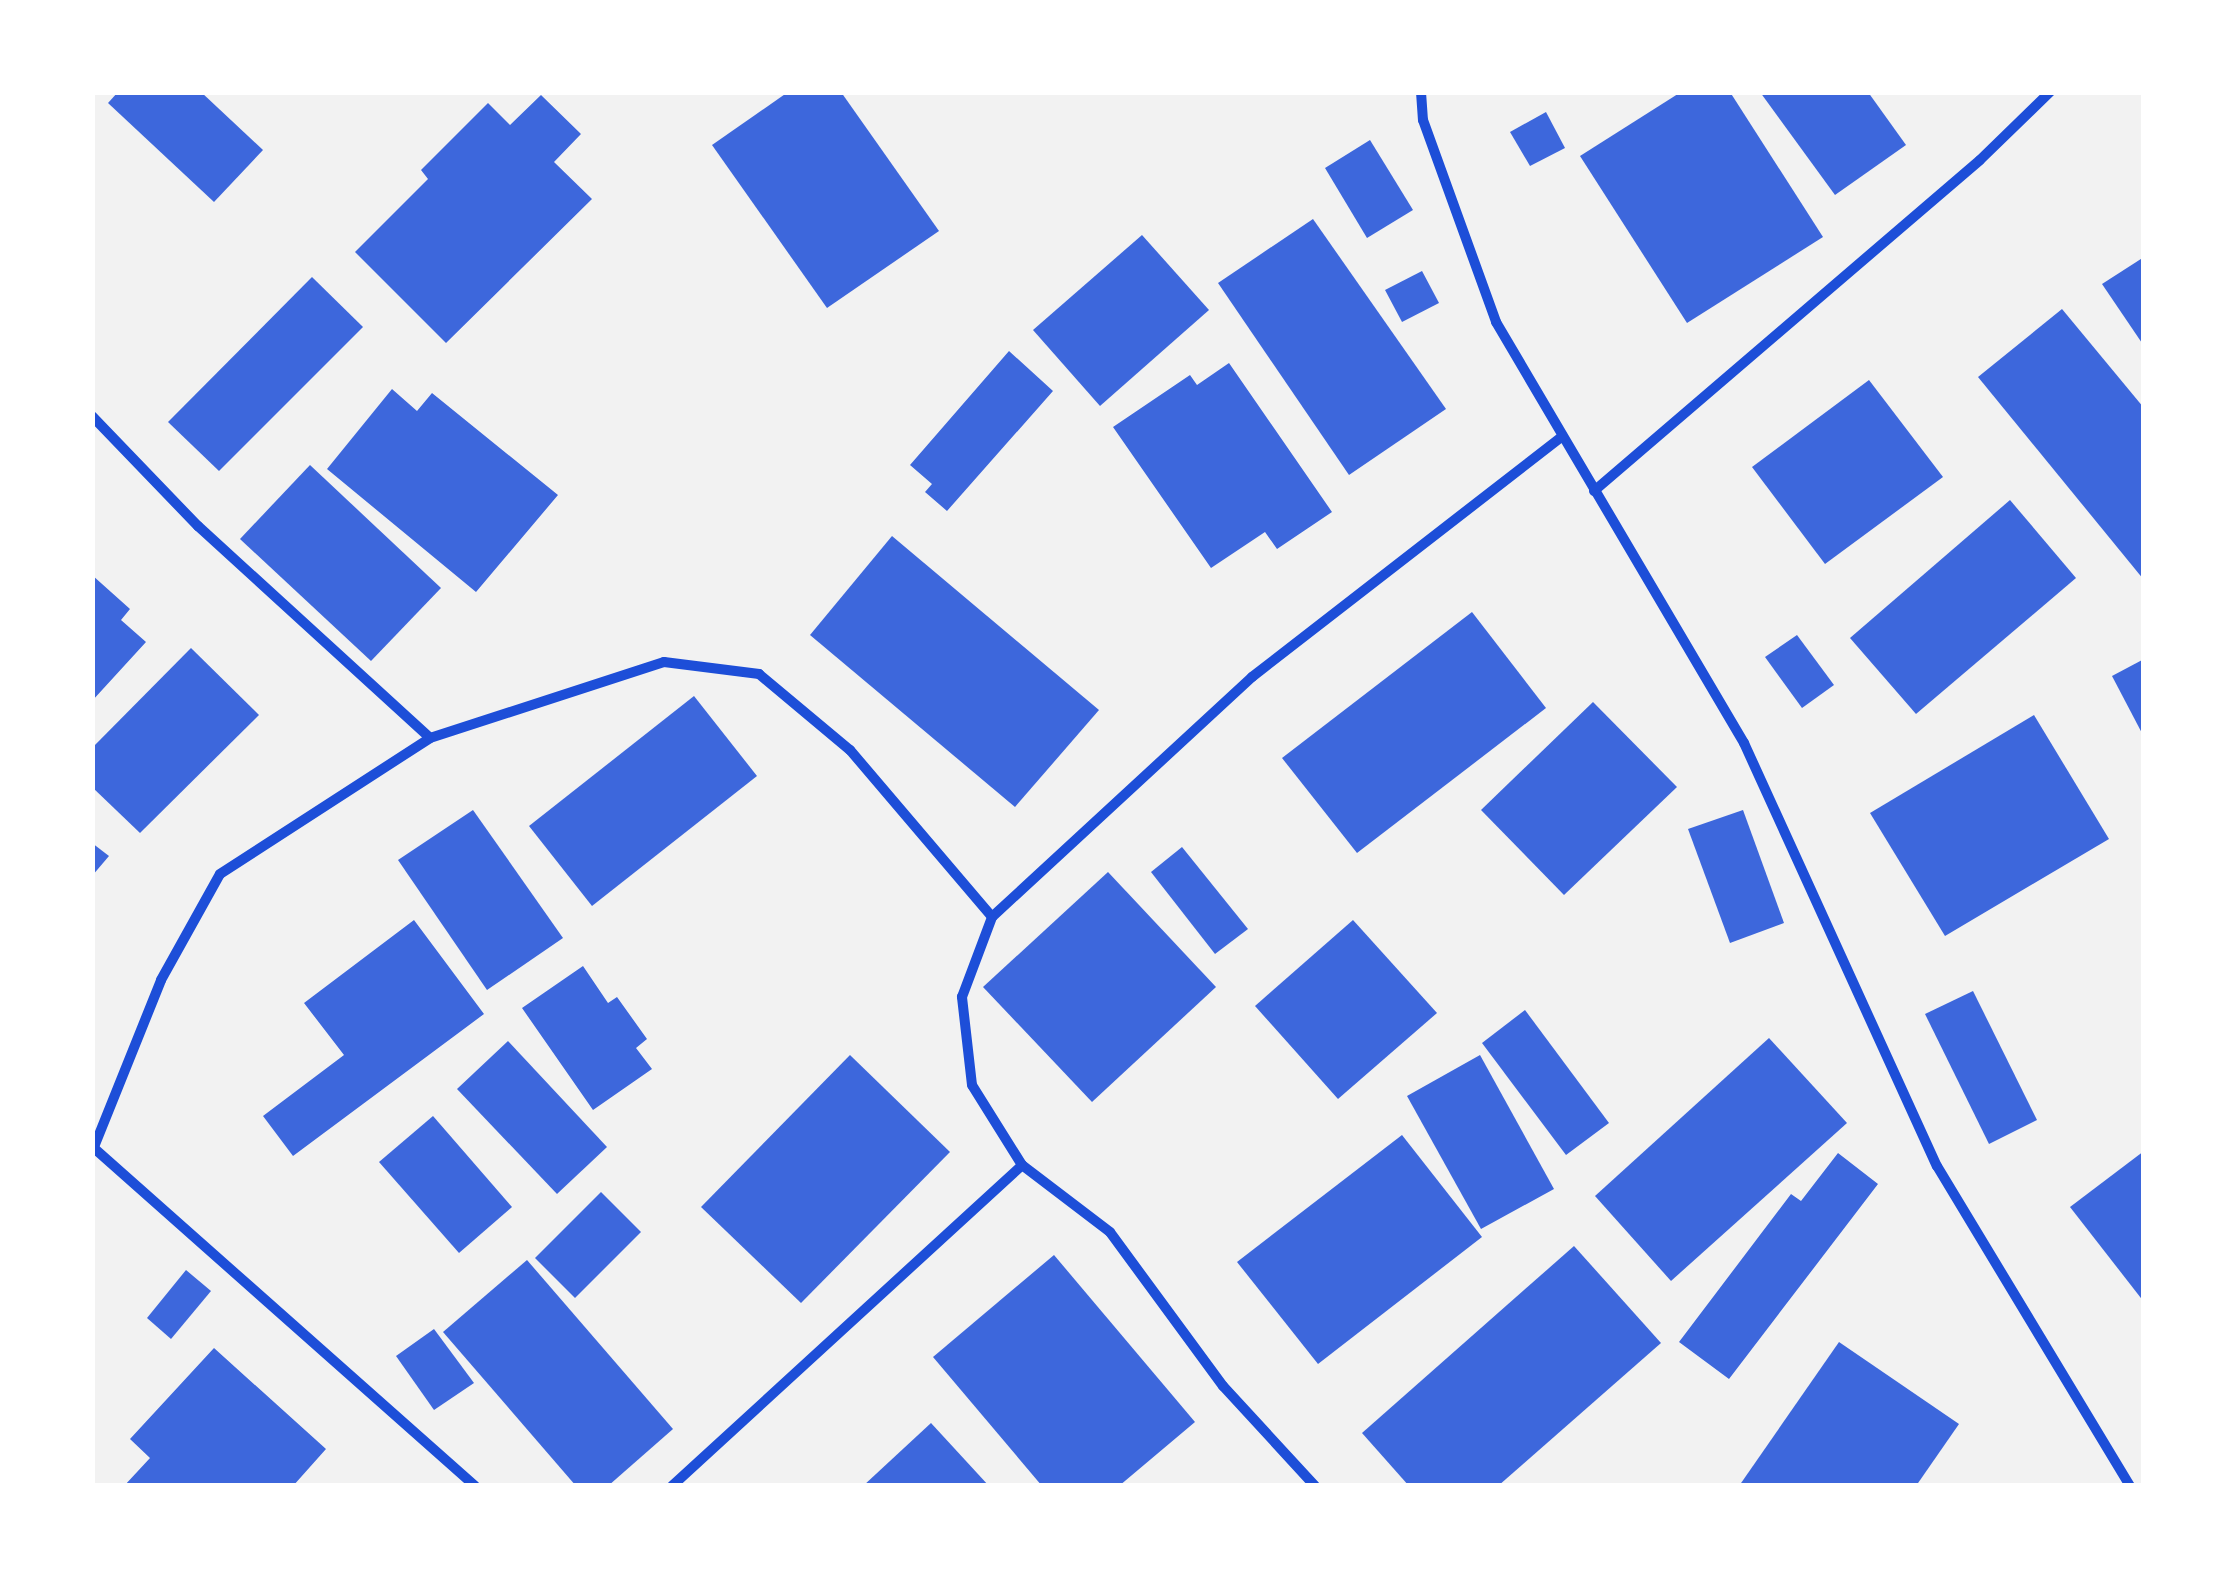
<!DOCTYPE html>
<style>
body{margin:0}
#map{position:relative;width:2236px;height:1578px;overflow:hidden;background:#f2f2f2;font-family:Figtree,sans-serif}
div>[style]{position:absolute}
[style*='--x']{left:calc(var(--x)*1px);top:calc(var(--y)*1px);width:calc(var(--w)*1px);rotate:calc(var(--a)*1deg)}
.building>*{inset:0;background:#3d67dc}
.minor>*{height:10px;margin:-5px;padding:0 5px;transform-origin:5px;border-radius:5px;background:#1d4ed8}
span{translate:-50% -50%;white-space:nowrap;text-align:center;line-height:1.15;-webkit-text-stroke:10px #fff;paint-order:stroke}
.frame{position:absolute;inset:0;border:95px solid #fff;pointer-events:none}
</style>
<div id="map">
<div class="building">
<i style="clip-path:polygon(118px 92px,201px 92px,263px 150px,214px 202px,108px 103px)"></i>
<i style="clip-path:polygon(788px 92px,841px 92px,939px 231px,827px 308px,712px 145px)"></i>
<i style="clip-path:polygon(1681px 92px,1730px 92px,1823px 237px,1687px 323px,1580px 156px)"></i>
<i style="clip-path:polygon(1760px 92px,1868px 92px,1906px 145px,1835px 195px)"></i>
<i style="clip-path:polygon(541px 95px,581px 134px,554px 162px,592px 199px,446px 343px,355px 252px,428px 179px,421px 170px,488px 103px,510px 125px)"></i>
<i style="clip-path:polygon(1546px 112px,1565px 148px,1530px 166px,1510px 132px)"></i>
<i style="clip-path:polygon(1370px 140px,1413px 210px,1367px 238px,1325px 168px)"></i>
<i style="clip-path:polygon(1313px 219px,1446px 409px,1349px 475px,1218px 283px)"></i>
<i style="clip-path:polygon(1142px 235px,1209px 310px,1100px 406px,1033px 330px)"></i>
<i style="clip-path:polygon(2144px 257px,2144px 346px,2102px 284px)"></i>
<i style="clip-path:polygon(1422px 271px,1439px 303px,1402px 322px,1385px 290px)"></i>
<i style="clip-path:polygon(312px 277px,363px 327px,219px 471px,168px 422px)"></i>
<i style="clip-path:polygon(2062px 309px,2144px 408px,2144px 580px,1978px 377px)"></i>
<i style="clip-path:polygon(1009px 351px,1053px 391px,947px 511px,925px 492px,932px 484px,910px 465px)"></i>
<i style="clip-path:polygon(1229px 363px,1332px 512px,1277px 549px,1265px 532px,1211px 568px,1113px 427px,1190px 375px,1197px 385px)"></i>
<i style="clip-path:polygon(1869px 380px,1943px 477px,1825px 564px,1752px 467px)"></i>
<i style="clip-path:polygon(392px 389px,417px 411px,432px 393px,558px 495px,476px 592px,327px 469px)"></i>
<i style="clip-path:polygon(310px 465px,441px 588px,371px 661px,240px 539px)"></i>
<i style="clip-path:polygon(2010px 500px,2076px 578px,1916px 714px,1850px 638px)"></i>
<i style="clip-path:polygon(892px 536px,1099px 710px,1015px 807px,810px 635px)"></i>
<i style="clip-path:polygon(92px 575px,130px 609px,121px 620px,146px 642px,92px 701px)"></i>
<i style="clip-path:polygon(1472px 612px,1546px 708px,1357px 853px,1282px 758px)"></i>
<i style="clip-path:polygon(1797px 635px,1834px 685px,1802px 708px,1765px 657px)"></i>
<i style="clip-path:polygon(191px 648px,259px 715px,140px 833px,92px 787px,92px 748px)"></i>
<i style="clip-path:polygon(2144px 659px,2144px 737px,2112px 676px)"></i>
<i style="clip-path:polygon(694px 696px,757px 776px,592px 906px,529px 826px)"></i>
<i style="clip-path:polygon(1593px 702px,1677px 787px,1564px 895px,1481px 810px)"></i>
<i style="clip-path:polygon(2034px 715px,2109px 839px,1945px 936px,1870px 813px)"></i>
<i style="clip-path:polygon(473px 810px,563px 938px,487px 990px,398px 860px)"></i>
<i style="clip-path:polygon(1743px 810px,1784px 923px,1730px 943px,1688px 829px)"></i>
<i style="clip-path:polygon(92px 843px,109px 856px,92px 876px)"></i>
<i style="clip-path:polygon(1182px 847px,1248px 929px,1215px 954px,1151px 872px)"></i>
<i style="clip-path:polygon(1108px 872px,1216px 987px,1092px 1102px,983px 987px)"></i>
<i style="clip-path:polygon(414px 920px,484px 1014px,293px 1156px,263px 1116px,344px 1055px,304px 1003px)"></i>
<i style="clip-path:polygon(1353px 920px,1437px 1013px,1338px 1099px,1255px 1006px)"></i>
<i style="clip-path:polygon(583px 966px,608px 1003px,617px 997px,647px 1039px,636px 1048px,652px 1069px,593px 1110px,522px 1008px)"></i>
<i style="clip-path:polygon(1973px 991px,2037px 1120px,1989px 1144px,1925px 1014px)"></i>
<i style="clip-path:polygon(1525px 1010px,1609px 1123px,1566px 1155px,1482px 1043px)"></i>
<i style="clip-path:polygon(1769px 1038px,1847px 1123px,1671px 1281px,1595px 1196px)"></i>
<i style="clip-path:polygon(508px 1041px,607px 1147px,557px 1194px,457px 1089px)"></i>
<i style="clip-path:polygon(850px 1055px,950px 1152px,801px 1303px,701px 1207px)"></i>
<i style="clip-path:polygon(1480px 1055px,1554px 1189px,1481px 1229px,1407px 1096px)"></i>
<i style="clip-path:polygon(433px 1116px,512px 1207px,459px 1253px,379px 1162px)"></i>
<i style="clip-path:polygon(1402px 1135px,1482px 1237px,1318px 1364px,1237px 1262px)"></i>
<i style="clip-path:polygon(2144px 1151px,2144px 1302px,2070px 1207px)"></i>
<i style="clip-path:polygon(1838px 1153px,1878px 1184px,1729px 1379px,1679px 1342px,1791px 1194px,1801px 1201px)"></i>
<i style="clip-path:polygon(601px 1192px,641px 1232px,575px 1298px,535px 1258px)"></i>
<i style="clip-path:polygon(1574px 1246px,1661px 1343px,1498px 1486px,1409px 1486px,1362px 1433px)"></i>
<i style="clip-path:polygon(1054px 1255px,1195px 1422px,1119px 1486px,1042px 1486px,933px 1357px)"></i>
<i style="clip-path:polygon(527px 1260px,673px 1429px,608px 1486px,576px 1486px,443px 1332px)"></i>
<i style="clip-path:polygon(186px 1270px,211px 1291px,171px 1339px,147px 1318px)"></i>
<i style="clip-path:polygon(434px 1329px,474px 1383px,434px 1410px,396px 1356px)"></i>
<i style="clip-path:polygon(1839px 1342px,1959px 1424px,1916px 1486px,1739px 1486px)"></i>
<i style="clip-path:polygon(214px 1348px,326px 1449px,293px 1486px,124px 1486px,150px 1458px,130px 1439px)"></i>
<i style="clip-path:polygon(931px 1423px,989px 1486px,863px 1486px)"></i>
</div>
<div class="minor">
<i style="--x:1421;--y:92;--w:28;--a:86"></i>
<i style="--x:1423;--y:120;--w:215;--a:70.1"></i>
<i style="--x:1496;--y:322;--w:489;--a:59.5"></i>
<i style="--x:1744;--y:743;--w:465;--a:65.5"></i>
<i style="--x:1937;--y:1166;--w:374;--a:58.9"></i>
<i style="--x:92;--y:416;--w:153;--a:46.1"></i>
<i style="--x:198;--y:526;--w:314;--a:42.4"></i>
<i style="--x:1594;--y:491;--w:508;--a:-40.61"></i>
<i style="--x:1980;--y:160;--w:98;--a:-44.2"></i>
<i style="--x:95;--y:1149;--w:508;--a:41.57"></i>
<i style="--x:92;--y:1152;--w:185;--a:-68.1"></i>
<i style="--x:161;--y:980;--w:121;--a:-60.9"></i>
<i style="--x:220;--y:874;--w:250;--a:-32.9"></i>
<i style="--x:430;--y:738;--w:246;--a:-18"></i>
<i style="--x:664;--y:662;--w:96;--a:7.2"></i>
<i style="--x:759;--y:674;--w:119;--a:39.9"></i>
<i style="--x:850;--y:750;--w:219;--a:49.6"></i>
<i style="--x:672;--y:1486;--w:475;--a:-42.5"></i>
<i style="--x:1315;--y:1486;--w:136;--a:-132.6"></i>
<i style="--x:1223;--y:1386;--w:191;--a:-126.3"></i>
<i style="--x:1110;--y:1232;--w:111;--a:-142.7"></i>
<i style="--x:1022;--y:1165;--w:94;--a:-122"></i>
<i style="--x:972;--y:1085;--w:89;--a:-96.5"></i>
<i style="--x:962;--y:997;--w:85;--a:-69.4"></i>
<i style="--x:992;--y:917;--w:354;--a:-42.7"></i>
<i style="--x:1252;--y:677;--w:393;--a:-37.8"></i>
</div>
<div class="frame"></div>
</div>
